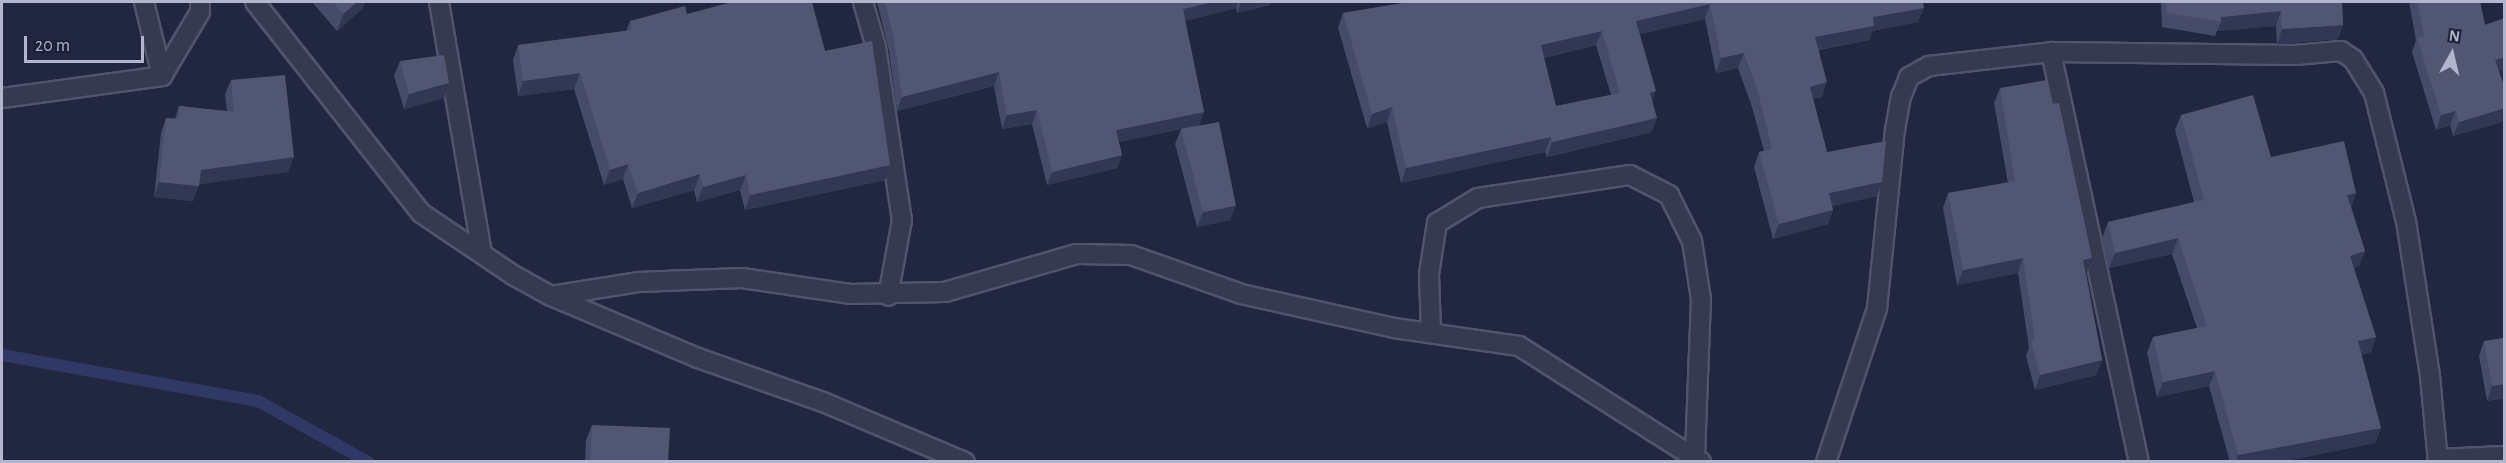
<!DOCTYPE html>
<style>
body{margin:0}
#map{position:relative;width:2506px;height:463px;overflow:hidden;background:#212741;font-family:"Alegreya Sans",sans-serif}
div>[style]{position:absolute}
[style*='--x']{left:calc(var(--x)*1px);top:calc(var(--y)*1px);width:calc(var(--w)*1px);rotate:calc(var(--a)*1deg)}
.stream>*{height:12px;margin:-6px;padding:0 6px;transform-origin:6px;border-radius:6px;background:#303865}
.roads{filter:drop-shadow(2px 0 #51556b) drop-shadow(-2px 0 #51556b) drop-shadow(0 2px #51556b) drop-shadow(0 -2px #51556b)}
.minor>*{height:18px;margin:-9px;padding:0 9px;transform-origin:9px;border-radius:9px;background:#363a50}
.wall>*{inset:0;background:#454b68}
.shaded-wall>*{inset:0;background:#323854}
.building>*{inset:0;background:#515673}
span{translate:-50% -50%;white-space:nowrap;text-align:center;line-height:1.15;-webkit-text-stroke:4.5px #1b1f35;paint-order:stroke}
.frame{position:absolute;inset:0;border:3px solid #b2b5cb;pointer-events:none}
.north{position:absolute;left:2422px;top:24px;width:60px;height:60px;-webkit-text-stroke:4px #1b1f35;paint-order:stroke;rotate:8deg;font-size:16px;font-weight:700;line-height:24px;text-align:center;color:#b2b5cb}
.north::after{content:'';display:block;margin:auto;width:21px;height:27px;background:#b2b5cb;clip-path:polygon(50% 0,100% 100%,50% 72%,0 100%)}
.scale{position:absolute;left:24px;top:36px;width:120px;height:27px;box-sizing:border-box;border:3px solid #b2b5cb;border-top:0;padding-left:8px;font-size:18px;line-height:21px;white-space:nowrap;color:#b2b5cb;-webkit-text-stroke:4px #1b1f35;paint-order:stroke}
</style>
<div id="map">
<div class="stream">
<i style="--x:2;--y:355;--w:260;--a:10.2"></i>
<i style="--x:258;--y:401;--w:126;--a:29"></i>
</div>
<div class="roads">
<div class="minor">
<i style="--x:144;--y:2;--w:76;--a:76.3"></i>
<i style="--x:255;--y:2;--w:268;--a:51.8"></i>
<i style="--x:421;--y:213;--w:111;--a:34"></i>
<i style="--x:513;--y:275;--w:43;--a:28.9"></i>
<i style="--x:551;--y:296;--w:160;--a:22.9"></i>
<i style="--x:698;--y:358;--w:133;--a:19.4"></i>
<i style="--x:823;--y:402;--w:154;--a:22.9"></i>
<i style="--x:439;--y:2;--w:255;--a:80.3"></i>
<i style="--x:863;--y:2;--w:47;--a:73.9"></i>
<i style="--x:876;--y:47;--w:175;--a:81.5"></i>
<i style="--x:902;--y:220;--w:77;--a:100.4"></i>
<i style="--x:2051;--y:52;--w:419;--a:77.9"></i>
<i style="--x:162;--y:76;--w:74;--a:-59.3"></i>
<i style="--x:200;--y:12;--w:10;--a:-90"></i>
<i style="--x:2;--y:98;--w:162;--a:-7.8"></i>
<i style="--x:551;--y:296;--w:88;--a:-9.1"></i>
<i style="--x:638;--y:282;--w:104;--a:-2.2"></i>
<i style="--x:742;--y:278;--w:109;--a:8.4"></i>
<i style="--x:850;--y:294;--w:95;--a:-1.2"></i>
<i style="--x:945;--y:292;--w:137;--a:-16.1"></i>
<i style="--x:1077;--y:254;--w:54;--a:1.1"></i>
<i style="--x:1131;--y:255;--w:117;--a:19.5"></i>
<i style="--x:1241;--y:294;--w:157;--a:12.5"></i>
<i style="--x:1394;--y:328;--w:126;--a:8.2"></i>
<i style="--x:1519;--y:346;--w:216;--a:32.5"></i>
<i style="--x:1431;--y:332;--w:58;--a:-92"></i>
<i style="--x:1429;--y:274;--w:52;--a:-81.1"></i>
<i style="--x:1437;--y:223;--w:48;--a:-31.4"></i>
<i style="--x:1478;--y:198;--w:154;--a:-8.6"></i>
<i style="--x:1630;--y:175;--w:44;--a:27.1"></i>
<i style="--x:1669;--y:195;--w:51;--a:63.4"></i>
<i style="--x:1692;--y:241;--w:59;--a:81.2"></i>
<i style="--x:1701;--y:299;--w:159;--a:92.2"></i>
<i style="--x:2438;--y:459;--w:66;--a:-2.6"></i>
<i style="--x:1826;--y:462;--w:161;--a:-71.6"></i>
<i style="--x:1877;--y:309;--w:180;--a:-84.3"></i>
<i style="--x:1895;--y:130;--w:34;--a:-80"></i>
<i style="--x:1901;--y:97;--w:22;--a:-68"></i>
<i style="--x:1909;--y:77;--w:23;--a:-29"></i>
<i style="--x:1929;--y:66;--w:123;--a:-6.5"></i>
<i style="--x:2051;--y:52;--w:244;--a:0.7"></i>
<i style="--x:2295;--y:55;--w:46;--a:-5"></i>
<i style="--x:2341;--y:51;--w:14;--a:34"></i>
<i style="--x:2353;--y:59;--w:40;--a:58"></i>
<i style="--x:2374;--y:93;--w:132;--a:76"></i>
<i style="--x:2406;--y:221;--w:157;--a:81.2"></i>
<i style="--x:2430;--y:376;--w:86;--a:84.7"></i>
</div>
</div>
<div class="wall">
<i style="clip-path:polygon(312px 2px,365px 2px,362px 9px,337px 31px)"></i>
<i style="clip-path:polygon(877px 2px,1271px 2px,1270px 5px,1237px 13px,1236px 8px,1185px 21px,1204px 112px,1199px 125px,1230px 220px,1197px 227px,1175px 144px,1181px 129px,1119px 142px,1122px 155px,1117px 168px,1047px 185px,1032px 124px,1002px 129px,994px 86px,897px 111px,889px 51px)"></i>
<i style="clip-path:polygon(evenodd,1409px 2px,1923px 2px,1918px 22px,1872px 31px,1869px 40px,1819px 50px,1822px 97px,1813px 99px,1827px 152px,1877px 196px,1832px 206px,1833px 210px,1828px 224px,1773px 239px,1754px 167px,1759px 152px,1764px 151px,1752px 107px,1738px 68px,1716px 73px,1705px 19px,1640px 34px,1652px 101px,1652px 132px,1547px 157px,1545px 152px,1401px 183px,1387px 122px,1367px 128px,1338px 28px,1343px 13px,1409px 2px,1596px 45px,1611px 95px,1556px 106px,1544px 58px,1596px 45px)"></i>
<i style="clip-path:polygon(2161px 2px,2342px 2px,2343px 25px,2338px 39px,2277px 44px,2276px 26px,2217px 31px,2215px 36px,2162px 27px)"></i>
<i style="clip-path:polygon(2409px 2px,2480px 2px,2485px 25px,2505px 18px,2505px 70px,2499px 71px,2505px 89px,2505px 121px,2453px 136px,2450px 125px,2436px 130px,2412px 52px,2416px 40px)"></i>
<i style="clip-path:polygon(687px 14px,825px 51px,890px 165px,885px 180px,745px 210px,740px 190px,697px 202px,694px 190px,632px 208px,623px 179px,604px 185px,574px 89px,518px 96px,513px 60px,518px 45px,626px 31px,630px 21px)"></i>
<i style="clip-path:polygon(400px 61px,444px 98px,404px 109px,394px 76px)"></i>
<i style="clip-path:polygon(231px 80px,294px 157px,288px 172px,199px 184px,193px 201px,154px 197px,161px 133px,166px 118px,175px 119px,179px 106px,227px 111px,225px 94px)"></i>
<i style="clip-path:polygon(2000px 88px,2051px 104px,2087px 273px,2086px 273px,2102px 360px,2096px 375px,2035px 390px,2026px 356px,2029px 348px,2018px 273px,1957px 285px,1943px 208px,1948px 193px,2008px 183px,1994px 103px)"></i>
<i style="clip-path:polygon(2181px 115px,2271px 157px,2356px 193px,2351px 207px,2365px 251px,2359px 266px,2354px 268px,2376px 337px,2371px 352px,2361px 355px,2381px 428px,2375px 443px,2280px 462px,2230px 462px,2209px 386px,2157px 397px,2147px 353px,2153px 337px,2197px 328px,2172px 254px,2109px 268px,2102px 238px,2108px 222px,2194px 202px,2175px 130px)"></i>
<i style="clip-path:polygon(2505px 334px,2505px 398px,2487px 401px,2479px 356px,2484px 341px,2503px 338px)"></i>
<i style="clip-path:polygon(592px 425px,668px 462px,585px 462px,586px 440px)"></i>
</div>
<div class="shaded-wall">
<i style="clip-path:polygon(357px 2px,365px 2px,362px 9px,337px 31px,343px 14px)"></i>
<i style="clip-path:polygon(1213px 2px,1238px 2px,1236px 8px,1178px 23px,1183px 9px)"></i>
<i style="clip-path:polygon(1241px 2px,1271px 2px,1270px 5px,1237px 13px)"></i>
<i style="clip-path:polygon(1710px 4px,1705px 19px,1631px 36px,1636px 21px)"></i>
<i style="clip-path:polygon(1924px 8px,1918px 22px,1872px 31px,1869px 40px,1810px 51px,1815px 37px,1873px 17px)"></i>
<i style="clip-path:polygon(2281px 11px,2276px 26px,2217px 31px,2221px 22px,2221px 17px)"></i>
<i style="clip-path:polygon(2343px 25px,2338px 39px,2277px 44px,2282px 29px)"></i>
<i style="clip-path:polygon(1602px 31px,1596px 45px,1535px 60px,1541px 45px)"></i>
<i style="clip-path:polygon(1744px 53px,1738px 68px,1716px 73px,1721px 58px)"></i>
<i style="clip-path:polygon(2505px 57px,2505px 70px,2490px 74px,2495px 60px)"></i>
<i style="clip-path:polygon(999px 72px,994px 86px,897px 111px,902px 97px)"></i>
<i style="clip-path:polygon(580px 73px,574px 89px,518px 96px,523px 81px)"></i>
<i style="clip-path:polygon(1827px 82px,1822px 97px,1805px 101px,1810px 87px)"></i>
<i style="clip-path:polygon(449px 83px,444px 98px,404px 109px,409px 94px)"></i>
<i style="clip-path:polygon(1656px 91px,1650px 106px,1650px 93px)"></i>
<i style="clip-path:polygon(1392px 107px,1387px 122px,1367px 128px,1372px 114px)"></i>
<i style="clip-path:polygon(2505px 108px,2505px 121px,2453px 136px,2459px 122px)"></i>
<i style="clip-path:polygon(1037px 110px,1032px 124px,1002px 129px,1007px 115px)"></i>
<i style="clip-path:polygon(2456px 111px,2450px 125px,2436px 130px,2441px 115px)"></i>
<i style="clip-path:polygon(1204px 112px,1199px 125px,1111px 144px,1116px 130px)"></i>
<i style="clip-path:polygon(1657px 118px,1652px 132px,1547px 157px,1552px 142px)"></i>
<i style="clip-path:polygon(1551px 137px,1545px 152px,1401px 183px,1406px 168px)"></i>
<i style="clip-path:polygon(1122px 155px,1117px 168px,1047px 185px,1052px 172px)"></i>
<i style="clip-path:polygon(294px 157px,288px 172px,195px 185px,201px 170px)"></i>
<i style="clip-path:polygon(628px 164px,623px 179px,604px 185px,610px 170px)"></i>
<i style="clip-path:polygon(890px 165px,885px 180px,745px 210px,750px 195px)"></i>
<i style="clip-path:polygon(700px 174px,694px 190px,632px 208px,638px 193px)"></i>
<i style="clip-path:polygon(746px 175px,740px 190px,697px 202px,703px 187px)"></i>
<i style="clip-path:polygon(159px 182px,199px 186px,193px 201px,154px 197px)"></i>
<i style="clip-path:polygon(1882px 182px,1877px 196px,1823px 208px,1829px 193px)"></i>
<i style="clip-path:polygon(2356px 193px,2350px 208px,2347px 195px)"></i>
<i style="clip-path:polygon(1236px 206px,1230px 220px,1197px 227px,1203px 212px)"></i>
<i style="clip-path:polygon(1833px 210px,1828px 224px,1773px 239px,1779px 224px)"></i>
<i style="clip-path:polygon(2178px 238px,2172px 254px,2109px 268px,2115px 253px)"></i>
<i style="clip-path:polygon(2365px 251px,2359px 266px,2345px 271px,2350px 256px)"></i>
<i style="clip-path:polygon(2023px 258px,2018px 273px,1957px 285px,1963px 270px)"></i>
<i style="clip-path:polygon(2092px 258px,2087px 273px,2078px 275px,2083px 260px)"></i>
<i style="clip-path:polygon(2376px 337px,2371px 352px,2352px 357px,2358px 341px)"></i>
<i style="clip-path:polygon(2102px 360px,2096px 375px,2035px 390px,2040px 375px)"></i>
<i style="clip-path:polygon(2215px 371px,2209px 386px,2157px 397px,2163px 382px)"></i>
<i style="clip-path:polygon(2505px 384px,2505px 398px,2487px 401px,2492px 386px)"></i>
<i style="clip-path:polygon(2381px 428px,2375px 443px,2280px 462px,2236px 462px,2238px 455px)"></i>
</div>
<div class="building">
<i style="clip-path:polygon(333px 2px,357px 2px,343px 14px)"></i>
<i style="clip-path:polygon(732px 2px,812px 2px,825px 51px,872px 41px,890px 165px,750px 195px,746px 175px,703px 187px,700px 174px,638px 193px,628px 164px,610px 170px,580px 73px,523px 81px,518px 45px,632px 30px,630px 21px,685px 6px,687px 14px)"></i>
<i style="clip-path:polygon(885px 2px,1213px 2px,1183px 9px,1204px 112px,1116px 130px,1122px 155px,1052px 172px,1037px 110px,1007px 115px,999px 72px,902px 97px,894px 38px)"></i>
<i style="clip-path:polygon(evenodd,1409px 2px,1923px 2px,1924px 8px,1873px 17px,1874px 26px,1815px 37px,1827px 82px,1810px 87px,1827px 152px,1886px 141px,1882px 182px,1829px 193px,1833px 210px,1779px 224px,1759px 152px,1772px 149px,1758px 92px,1744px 53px,1721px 58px,1710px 4px,1636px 21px,1656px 91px,1650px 93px,1657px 118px,1552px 142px,1551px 137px,1406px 168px,1392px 107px,1372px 114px,1343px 13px,1409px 2px,1602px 31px,1620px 93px,1556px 106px,1541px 45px,1602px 31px)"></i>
<i style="clip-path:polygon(2167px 2px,2342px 2px,2343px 25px,2282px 29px,2281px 11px,2221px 17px,2221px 22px,2167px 13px)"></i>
<i style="clip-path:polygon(2417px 2px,2480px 2px,2485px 25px,2505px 18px,2505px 57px,2495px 60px,2505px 89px,2505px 108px,2459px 122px,2456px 111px,2441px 115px,2417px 38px,2424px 36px)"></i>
<i style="clip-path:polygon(444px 55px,449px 83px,409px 94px,400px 61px)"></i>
<i style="clip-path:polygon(285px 75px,294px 157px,201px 170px,199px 186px,159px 182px,166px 118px,178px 119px,179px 106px,234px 112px,231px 80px)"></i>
<i style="clip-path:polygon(2047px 80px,2051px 104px,2059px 103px,2092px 258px,2083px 260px,2102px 360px,2040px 375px,2031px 341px,2035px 340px,2023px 258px,1963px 270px,1948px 193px,2015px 181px,2000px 88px)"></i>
<i style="clip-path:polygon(2253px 95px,2271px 157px,2344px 141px,2356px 193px,2347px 195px,2365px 251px,2350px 256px,2376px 337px,2358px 341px,2381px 428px,2238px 455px,2215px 371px,2163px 382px,2153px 337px,2207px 326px,2178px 238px,2115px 253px,2108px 222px,2204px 200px,2181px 115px)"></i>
<i style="clip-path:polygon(1219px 122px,1236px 206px,1203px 212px,1181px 129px)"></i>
<i style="clip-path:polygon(2505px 338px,2505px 384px,2492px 386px,2484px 341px)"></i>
<i style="clip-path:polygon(592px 425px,670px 428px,668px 462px,590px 462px)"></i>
</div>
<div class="frame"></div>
<div class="north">N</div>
<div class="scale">20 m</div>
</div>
